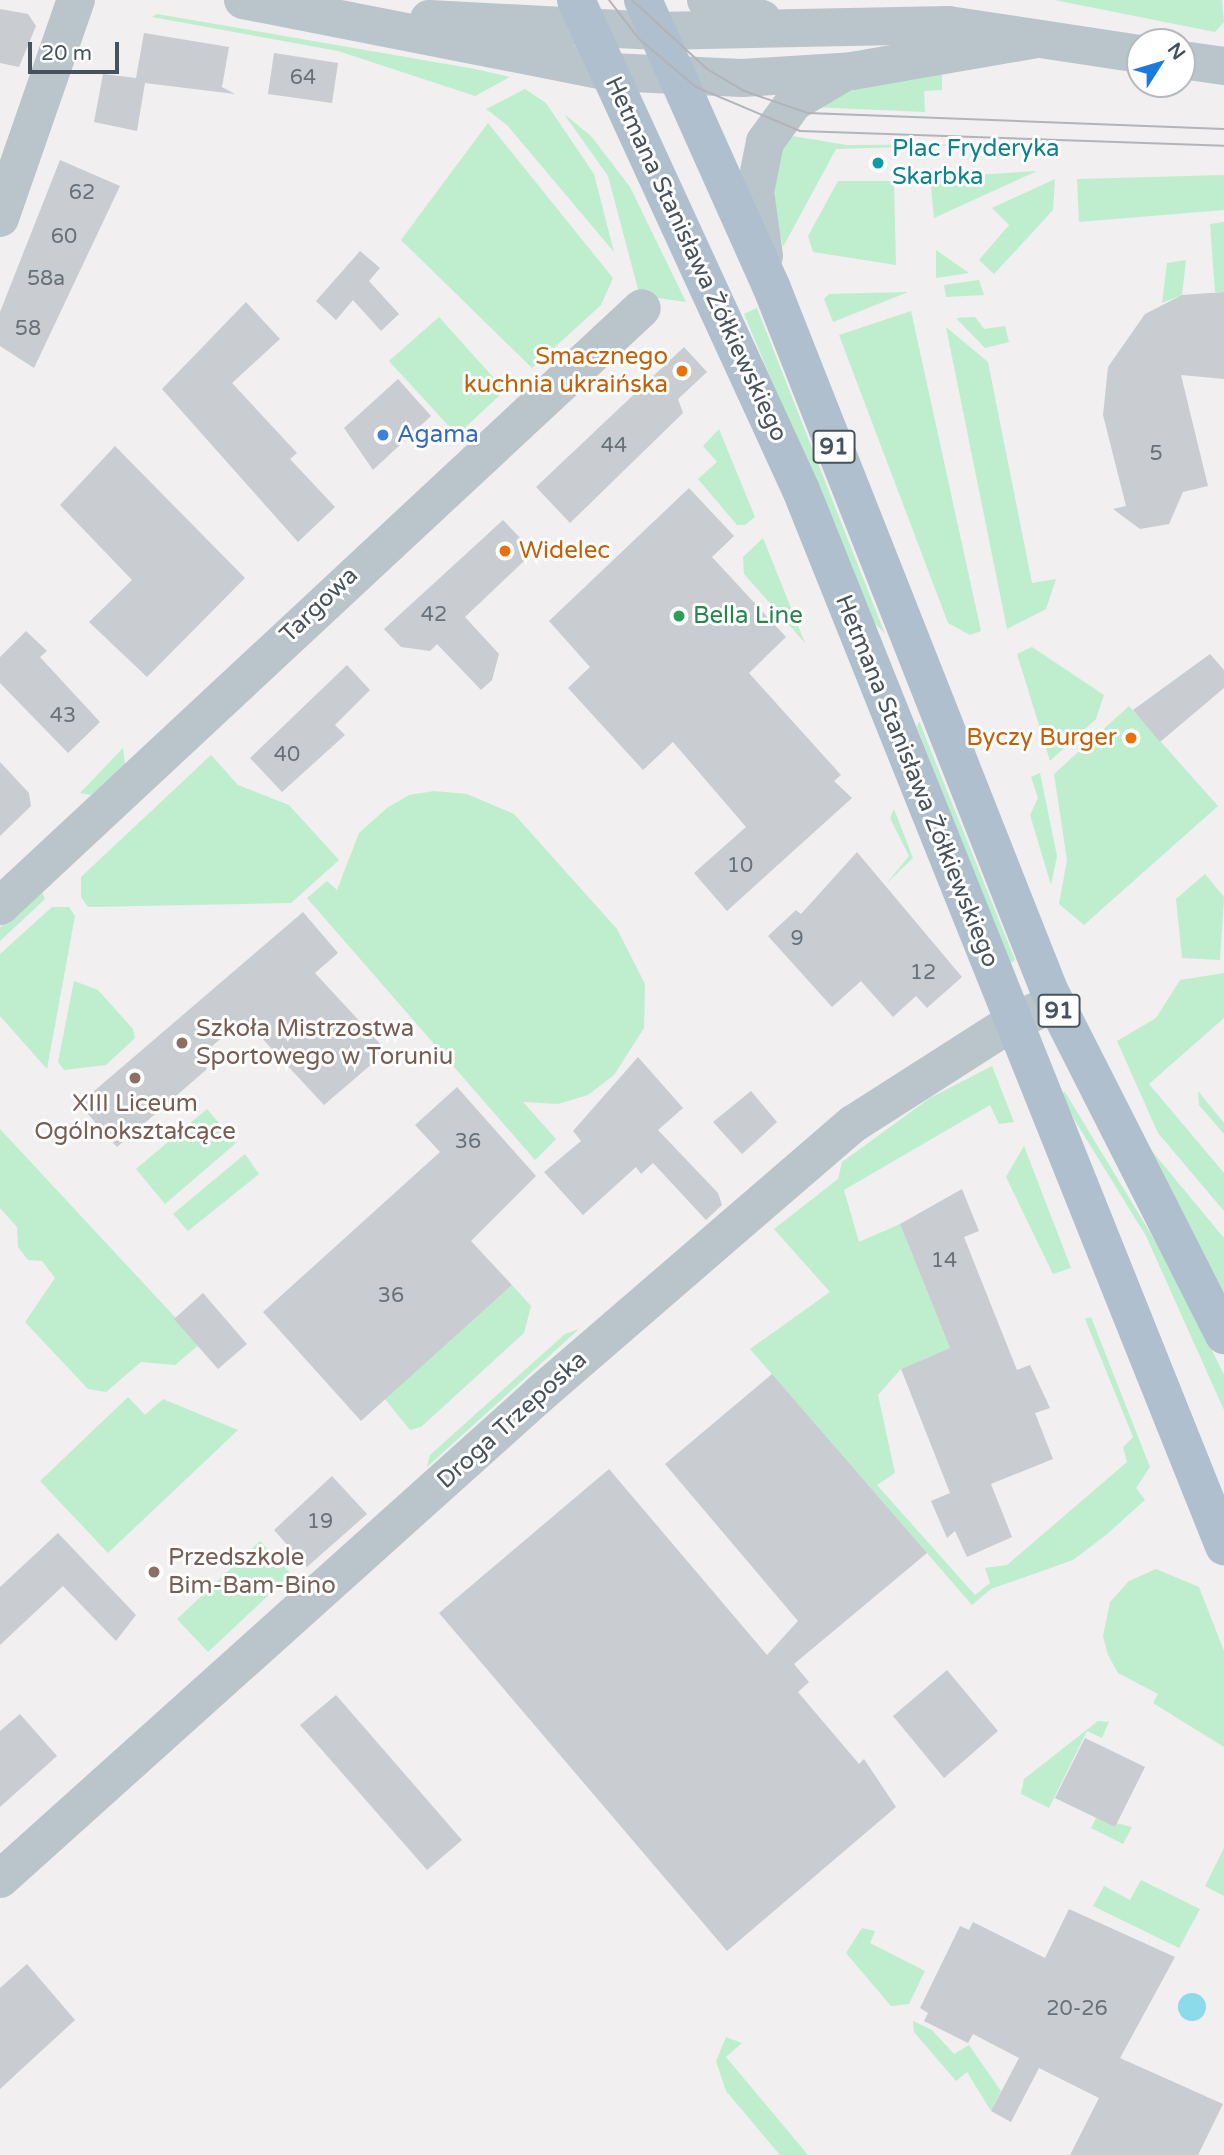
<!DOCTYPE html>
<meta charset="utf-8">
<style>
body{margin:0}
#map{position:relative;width:1224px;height:2155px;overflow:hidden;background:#f1efef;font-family:"Varela Round",sans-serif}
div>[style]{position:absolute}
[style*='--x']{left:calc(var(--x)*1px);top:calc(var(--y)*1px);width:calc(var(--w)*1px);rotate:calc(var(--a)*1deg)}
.green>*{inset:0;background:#beeece}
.water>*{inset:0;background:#8cdbea}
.round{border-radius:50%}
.building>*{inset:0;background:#c9ccd1}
.minor>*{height:38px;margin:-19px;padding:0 19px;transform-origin:19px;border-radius:19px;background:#bac4cb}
.major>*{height:38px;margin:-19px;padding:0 19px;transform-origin:19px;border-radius:19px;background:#afbfcd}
.tram>*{height:2px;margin:-1px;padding:0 1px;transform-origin:1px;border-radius:1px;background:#b1b4b9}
.dots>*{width:19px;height:19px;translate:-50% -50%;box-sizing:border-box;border:4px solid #fff;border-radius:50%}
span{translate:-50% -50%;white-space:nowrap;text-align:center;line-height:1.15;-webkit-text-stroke:6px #fff;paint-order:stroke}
.number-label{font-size:21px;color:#687179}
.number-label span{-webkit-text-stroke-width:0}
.shield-label span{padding:2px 5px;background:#fff;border:2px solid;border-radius:5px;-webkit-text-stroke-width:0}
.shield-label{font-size:23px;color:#47535c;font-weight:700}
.culture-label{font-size:24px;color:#0d838f}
.left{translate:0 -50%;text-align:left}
.street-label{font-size:24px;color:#47535c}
.food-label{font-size:24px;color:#c56008}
.right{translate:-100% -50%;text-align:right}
.shop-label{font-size:24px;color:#366cbe}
.leisure-label{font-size:24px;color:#27864d}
.education-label{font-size:24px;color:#785e54}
.north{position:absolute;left:1126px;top:28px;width:70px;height:70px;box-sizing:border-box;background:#fff;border:2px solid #b5babe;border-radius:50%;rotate:53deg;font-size:19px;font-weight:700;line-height:28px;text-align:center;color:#47535c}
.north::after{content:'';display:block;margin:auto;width:24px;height:32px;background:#1c79de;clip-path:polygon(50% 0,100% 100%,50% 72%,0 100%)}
.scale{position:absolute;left:28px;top:42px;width:91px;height:32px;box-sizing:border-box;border:4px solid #47535c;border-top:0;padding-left:9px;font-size:21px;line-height:24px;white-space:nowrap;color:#47535c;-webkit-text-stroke:5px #fff;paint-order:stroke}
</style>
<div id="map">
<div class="green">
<i style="clip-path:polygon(1054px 0,1222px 0,1224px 22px,1215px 32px)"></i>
<i style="clip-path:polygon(157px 14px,475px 69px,510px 77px,475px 96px,338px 51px,152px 17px)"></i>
<i style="clip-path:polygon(942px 72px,942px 90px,924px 91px,925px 112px,811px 107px,829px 93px)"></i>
<i style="clip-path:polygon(525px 89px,546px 103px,594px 174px,614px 252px,507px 125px,486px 109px)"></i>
<i style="clip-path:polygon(564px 114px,591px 136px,630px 187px,686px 302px,644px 296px,638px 289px,608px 176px)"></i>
<i style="clip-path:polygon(488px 123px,613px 278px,601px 305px,532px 368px,401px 240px)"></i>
<i style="clip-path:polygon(786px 135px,847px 145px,1006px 144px,836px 149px,783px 247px,771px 195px)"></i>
<i style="clip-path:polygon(1037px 171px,934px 218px,930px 178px)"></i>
<i style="clip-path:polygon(1224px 175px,1224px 210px,1079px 222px,1077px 179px)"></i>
<i style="clip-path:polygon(1055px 179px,1053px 210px,994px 274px,979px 260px,1009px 225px,992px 208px)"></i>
<i style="clip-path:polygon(838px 181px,894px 181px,896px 265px,813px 252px,808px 236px)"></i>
<i style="clip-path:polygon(1224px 222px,1224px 293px,1215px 292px,1210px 224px)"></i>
<i style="clip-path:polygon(936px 250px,969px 273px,936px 278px)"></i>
<i style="clip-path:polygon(1186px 260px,1182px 295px,1162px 303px,1167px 263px)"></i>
<i style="clip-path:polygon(979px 280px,984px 295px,946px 297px,944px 285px)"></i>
<i style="clip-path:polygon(908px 292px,833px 322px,824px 299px,829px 294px)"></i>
<i style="clip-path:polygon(757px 308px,885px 634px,871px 619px,744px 314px)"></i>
<i style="clip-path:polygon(911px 311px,981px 631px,970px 635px,948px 623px,839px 335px)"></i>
<i style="clip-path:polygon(439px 317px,501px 386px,500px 395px,457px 435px,389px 361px)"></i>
<i style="clip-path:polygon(975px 317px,984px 329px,1005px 326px,1009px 342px,985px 348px,956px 318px)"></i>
<i style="clip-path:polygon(946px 327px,988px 362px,1032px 583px,1056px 579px,1046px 609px,1007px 629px)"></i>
<i style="clip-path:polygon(719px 429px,755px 517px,745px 525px,737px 525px,698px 479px,717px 462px,703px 446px)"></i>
<i style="clip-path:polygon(763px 538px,805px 643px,744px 574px,743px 557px)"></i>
<i style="clip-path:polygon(1032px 647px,1104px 695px,1096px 719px,1050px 761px,1017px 654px)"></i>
<i style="clip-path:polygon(1129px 706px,1218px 806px,1084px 925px,1059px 904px,1067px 860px,1054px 774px)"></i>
<i style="clip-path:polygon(919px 721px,1015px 960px,1009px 964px,917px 727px)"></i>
<i style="clip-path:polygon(123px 748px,125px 764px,91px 795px,80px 793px)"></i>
<i style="clip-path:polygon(211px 755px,238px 785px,289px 805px,339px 860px,291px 903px,88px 907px,81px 897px,81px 877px)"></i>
<i style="clip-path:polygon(1040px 773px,1057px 856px,1051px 885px,1030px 815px,1038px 798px,1031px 777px)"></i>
<i style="clip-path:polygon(434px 791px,467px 794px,514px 814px,617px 929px,645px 984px,644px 1028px,614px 1075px,588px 1095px,558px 1104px,523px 1102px,556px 1139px,535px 1160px,307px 898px,327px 881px,337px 890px,359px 833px,387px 808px,409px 795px)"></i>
<i style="clip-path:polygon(894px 809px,913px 858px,887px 883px,909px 856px,890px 818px)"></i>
<i style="clip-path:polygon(1205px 874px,1224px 897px,1220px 960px,1182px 958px,1176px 899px)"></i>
<i style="clip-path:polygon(41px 889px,45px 899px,0 941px,0 927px)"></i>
<i style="clip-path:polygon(52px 907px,69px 907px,75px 916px,47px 1069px,0 1016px,0 954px)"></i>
<i style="clip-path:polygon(1224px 973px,1224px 1018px,1149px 1084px,1224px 1173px,1224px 1211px,1158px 1133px,1117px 1041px,1156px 1018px,1180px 980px)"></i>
<i style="clip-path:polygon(74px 981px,98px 990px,133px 1029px,135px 1038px,106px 1065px,64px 1070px,58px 1062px)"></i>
<i style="clip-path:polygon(992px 1066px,1014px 1122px,999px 1124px,990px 1105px,844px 1190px,859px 1242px,900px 1224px,950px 1348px,901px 1369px,878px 1395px,895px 1473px,877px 1485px,975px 1595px,990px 1583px,985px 1568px,1007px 1565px,1127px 1462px,1123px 1447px,1133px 1437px,1085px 1319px,1091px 1317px,1150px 1467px,1136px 1488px,1145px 1500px,1106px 1535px,1073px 1560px,991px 1589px,972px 1605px,750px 1349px,830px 1292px,774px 1229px,838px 1179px,842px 1162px,930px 1098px)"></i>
<i style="clip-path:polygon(1198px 1091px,1224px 1123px,1224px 1134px,1199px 1105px)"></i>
<i style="clip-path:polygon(1065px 1092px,1174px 1272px,1224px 1375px,1224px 1410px,1146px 1236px,1077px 1124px,1060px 1094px)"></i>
<i style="clip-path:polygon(207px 1109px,236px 1143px,165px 1204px,136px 1169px)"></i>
<i style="clip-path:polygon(0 1129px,200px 1344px,175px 1365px,141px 1362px,106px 1392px,88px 1389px,25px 1322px,55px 1278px,42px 1261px,28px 1260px,18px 1247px,17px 1227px,0 1208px)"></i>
<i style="clip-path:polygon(1024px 1146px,1071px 1268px,1053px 1274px,1006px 1177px)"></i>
<i style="clip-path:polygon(1151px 1150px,1224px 1238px,1224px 1293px)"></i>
<i style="clip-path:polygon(245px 1154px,259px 1174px,188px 1231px,173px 1214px)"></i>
<i style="clip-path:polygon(512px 1285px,531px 1306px,524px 1333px,421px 1427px,410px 1430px,384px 1398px)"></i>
<i style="clip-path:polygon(579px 1329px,427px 1467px,430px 1455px,565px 1334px)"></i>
<i style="clip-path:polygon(128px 1397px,145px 1415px,163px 1399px,238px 1430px,108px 1553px,40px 1481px)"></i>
<i style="clip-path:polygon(260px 1541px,291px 1574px,208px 1652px,177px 1619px)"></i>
<i style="clip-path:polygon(1156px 1569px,1199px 1587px,1224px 1651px,1224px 1747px,1153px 1703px,1158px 1694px,1118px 1673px,1108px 1655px,1103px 1636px,1110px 1602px,1129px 1581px)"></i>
<i style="clip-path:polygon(1098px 1721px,1109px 1722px,1102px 1738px,1087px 1731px,1049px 1808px,1021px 1794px,1024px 1779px)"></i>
<i style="clip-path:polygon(1096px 1818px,1132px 1827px,1123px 1844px,1091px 1828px)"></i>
<i style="clip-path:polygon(1224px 1848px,1224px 1896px,1205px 1886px)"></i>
<i style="clip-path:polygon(1141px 1880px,1200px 1909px,1179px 1948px,1093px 1906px,1104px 1886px,1130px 1900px)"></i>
<i style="clip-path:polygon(862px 1928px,875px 1931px,870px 1943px,925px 1971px,909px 2004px,891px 2006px,846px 1953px)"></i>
<i style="clip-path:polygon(913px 2021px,932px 2030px,954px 2054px,969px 2045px,1001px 2091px,991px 2111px,967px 2072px,956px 2081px,914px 2032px)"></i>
<i style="clip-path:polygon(726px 2037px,742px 2043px,726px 2057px,808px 2155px,780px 2155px,726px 2091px,716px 2061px)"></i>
</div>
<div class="water">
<i class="round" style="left:1178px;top:1993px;width:28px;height:28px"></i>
</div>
<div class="building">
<i style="clip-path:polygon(0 9px,28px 14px,36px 26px,19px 67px,0 63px)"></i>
<i style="clip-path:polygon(144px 33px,229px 47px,222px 87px,235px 94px,145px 83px,137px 131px,94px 122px,103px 74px,136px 78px)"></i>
<i style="clip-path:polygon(274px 53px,338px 63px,332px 103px,268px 94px)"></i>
<i style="clip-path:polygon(60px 160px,120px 186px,34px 368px,0 346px,0 312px)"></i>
<i style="clip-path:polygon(360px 251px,380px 268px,369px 281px,399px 314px,381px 331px,353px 300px,336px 320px,316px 301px)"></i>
<i style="clip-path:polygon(1224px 292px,1224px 379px,1181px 375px,1208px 486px,1183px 492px,1169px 524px,1140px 529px,1113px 509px,1126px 506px,1103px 415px,1108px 367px,1145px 314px,1182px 295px)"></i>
<i style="clip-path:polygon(246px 302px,280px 339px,232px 383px,297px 453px,290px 459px,335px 507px,298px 542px,162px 389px)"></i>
<i style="clip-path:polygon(684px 347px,707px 372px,678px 399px,683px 413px,570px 523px,536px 487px)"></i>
<i style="clip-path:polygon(398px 379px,431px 416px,373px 470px,344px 428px)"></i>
<i style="clip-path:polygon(115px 446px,245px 578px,147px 677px,89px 622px,132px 580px,60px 505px)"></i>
<i style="clip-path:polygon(689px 488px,734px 536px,712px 557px,786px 637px,749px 673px,841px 775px,834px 781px,852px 798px,727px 911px,694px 873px,746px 827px,673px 742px,643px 770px,568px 688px,590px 667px,549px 621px)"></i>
<i style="clip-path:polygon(503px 520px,528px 546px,524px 561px,465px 617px,499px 654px,492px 680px,481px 690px,437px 644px,430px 651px,401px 647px,384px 629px)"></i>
<i style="clip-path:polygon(26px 631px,47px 651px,40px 657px,100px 722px,68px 753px,0 683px,0 657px)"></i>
<i style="clip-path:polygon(1210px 654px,1224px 670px,1224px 688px,1160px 742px,1133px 710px)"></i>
<i style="clip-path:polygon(347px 665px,370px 690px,335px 725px,345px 735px,282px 792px,250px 758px)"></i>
<i style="clip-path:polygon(0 762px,29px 793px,31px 806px,0 836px)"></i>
<i style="clip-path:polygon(857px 852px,962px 977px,927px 1008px,916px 996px,893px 1017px,861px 981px,832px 1007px,768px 936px,796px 910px,801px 914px)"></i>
<i style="clip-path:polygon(303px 912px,338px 953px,315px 973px,387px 1051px,324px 1105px,244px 1019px,198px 1058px,207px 1069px,117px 1147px,79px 1104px)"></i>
<i style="clip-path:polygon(638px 1057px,683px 1108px,658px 1130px,718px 1193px,722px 1205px,706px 1220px,653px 1163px,641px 1174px,636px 1167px,583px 1215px,544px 1172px,581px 1141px,573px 1131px)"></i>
<i style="clip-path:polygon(457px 1087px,536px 1176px,471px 1241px,512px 1285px,361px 1421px,263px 1312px,440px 1152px,415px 1125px)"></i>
<i style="clip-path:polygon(751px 1091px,777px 1122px,742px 1154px,713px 1122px)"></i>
<i style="clip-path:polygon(962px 1189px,979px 1231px,964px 1237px,991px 1305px,1017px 1370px,1030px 1365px,1050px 1408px,1035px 1413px,1053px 1459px,991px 1484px,1012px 1537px,967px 1557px,955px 1531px,947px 1538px,931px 1501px,950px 1493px,901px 1369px,950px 1348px,900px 1224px)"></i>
<i style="clip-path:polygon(203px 1293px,247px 1344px,218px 1369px,174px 1319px)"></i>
<i style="clip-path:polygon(772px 1374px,927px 1553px,794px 1664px,809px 1682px,798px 1692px,859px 1764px,864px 1759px,896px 1807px,727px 1951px,439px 1613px,609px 1469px,767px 1655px,798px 1621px,665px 1464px)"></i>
<i style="clip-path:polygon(332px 1476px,367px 1514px,307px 1567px,274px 1530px)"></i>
<i style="clip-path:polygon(58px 1533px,136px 1615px,116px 1641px,63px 1586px,0 1645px,0 1587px)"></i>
<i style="clip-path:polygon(947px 1670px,998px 1731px,944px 1778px,893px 1716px)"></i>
<i style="clip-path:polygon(336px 1695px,462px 1840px,427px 1870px,300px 1725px)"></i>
<i style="clip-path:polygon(20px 1714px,57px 1756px,0 1807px,0 1731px)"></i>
<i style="clip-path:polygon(1085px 1738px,1145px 1767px,1115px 1827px,1055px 1798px)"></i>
<i style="clip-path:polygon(1069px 1909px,1175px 1957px,1120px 2058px,1223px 2104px,1198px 2155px,1070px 2155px,1099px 2098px,1039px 2068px,1011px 2122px,991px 2111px,1019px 2058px,973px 2034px,968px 2043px,924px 2021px,928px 2013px,920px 2008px,960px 1926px,969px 1930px,973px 1922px,1045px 1958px)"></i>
<i style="clip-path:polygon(27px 1964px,75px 2020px,0 2089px,0 1988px)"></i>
</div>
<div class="minor">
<i style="--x:243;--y:0;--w:374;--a:11.1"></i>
<i style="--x:610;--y:72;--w:132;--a:2.6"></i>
<i style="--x:742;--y:78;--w:110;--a:-3.6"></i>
<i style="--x:852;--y:71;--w:189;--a:-9.8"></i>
<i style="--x:706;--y:0;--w:59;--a:18.7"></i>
<i style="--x:429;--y:19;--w:228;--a:3"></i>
<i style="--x:657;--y:31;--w:291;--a:-1.2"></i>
<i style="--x:948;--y:25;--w:194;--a:8.6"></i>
<i style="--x:1182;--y:60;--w:42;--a:8.1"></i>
<i style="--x:0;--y:218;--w:231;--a:-70.8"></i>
<i style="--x:764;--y:256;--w:65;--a:-98"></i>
<i style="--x:755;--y:192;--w:51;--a:-78.7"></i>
<i style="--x:765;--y:142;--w:49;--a:-54.1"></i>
<i style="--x:794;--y:102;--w:53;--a:-30.4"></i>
<i style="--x:0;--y:906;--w:877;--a:-42.97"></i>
<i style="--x:0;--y:1879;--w:727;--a:-41.93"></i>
<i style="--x:541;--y:1393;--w:412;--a:-40.8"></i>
<i style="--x:853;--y:1124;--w:191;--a:-32.6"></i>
<i style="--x:1014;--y:1021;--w:45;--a:-23.7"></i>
</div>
<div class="major">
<i style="--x:576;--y:0;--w:539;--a:65.34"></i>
<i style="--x:801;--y:490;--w:1138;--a:68.17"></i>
<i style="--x:643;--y:0;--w:313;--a:65.9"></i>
<i style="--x:771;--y:286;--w:757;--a:68.45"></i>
<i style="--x:1049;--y:990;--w:387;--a:63.1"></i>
</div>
<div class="tram">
<i style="--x:609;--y:0;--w:49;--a:52.4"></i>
<i style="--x:639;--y:39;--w:75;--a:40.1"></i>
<i style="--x:696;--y:87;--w:113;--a:22.9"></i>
<i style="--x:800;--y:131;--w:424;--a:2"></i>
<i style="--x:632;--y:0;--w:102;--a:42.6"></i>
<i style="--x:707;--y:69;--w:43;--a:30.7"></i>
<i style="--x:744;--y:91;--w:68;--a:19"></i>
<i style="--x:808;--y:113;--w:416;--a:2.2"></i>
</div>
<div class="dots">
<i style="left:878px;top:163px;background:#0f9aa8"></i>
<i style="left:682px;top:371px;background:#e8710a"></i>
<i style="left:383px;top:435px;background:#3f7fe0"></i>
<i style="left:505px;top:551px;background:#e8710a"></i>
<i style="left:679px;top:616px;background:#2e9e5b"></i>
<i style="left:1131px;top:738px;background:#e8710a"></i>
<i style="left:182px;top:1043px;background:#8d6e63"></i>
<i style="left:135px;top:1078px;background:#8d6e63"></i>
<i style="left:154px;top:1572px;background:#8d6e63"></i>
</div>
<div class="number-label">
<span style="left:303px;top:78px">64</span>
<span style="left:82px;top:193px">62</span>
<span style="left:64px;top:237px">60</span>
<span style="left:46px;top:279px">58a</span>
<span style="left:28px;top:329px">58</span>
<span style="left:614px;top:446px">44</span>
<span style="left:1156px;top:454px">5</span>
<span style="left:434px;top:615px">42</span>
<span style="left:63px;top:716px">43</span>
<span style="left:287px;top:755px">40</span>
<span style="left:740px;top:866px">10</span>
<span style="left:797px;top:939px">9</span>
<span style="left:923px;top:973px">12</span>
<span style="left:468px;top:1142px">36</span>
<span style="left:944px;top:1261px">14</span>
<span style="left:391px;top:1296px">36</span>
<span style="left:320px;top:1522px">19</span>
<span style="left:1077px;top:2009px">20-26</span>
</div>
<div class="shield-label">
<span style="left:834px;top:447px">91</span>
<span style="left:1059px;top:1011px">91</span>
</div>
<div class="culture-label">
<span class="left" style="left:892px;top:163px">Plac Fryderyka<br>Skarbka</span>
</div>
<div class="street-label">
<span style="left:696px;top:259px;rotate:65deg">Hetmana Stanisława Żółkiewskiego</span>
<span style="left:319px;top:605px;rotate:-44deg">Targowa</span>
<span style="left:917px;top:781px;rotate:68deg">Hetmana Stanisława Żółkiewskiego</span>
<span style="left:512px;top:1420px;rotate:-42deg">Droga Trzeposka</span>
</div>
<div class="food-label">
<span class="right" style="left:668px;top:371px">Smacznego<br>kuchnia ukraińska</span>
<span class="left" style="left:519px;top:551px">Widelec</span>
<span class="right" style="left:1117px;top:738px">Byczy Burger</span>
</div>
<div class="shop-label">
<span class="left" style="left:397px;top:435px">Agama</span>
</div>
<div class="leisure-label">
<span class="left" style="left:693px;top:616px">Bella Line</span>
</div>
<div class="education-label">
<span class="left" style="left:196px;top:1043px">Szkoła Mistrzostwa<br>Sportowego w Toruniu</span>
<span style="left:135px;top:1118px">XIII Liceum<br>Ogólnokształcące</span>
<span class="left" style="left:168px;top:1572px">Przedszkole<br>Bim-Bam-Bino</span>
</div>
<div class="north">N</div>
<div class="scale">20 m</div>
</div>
